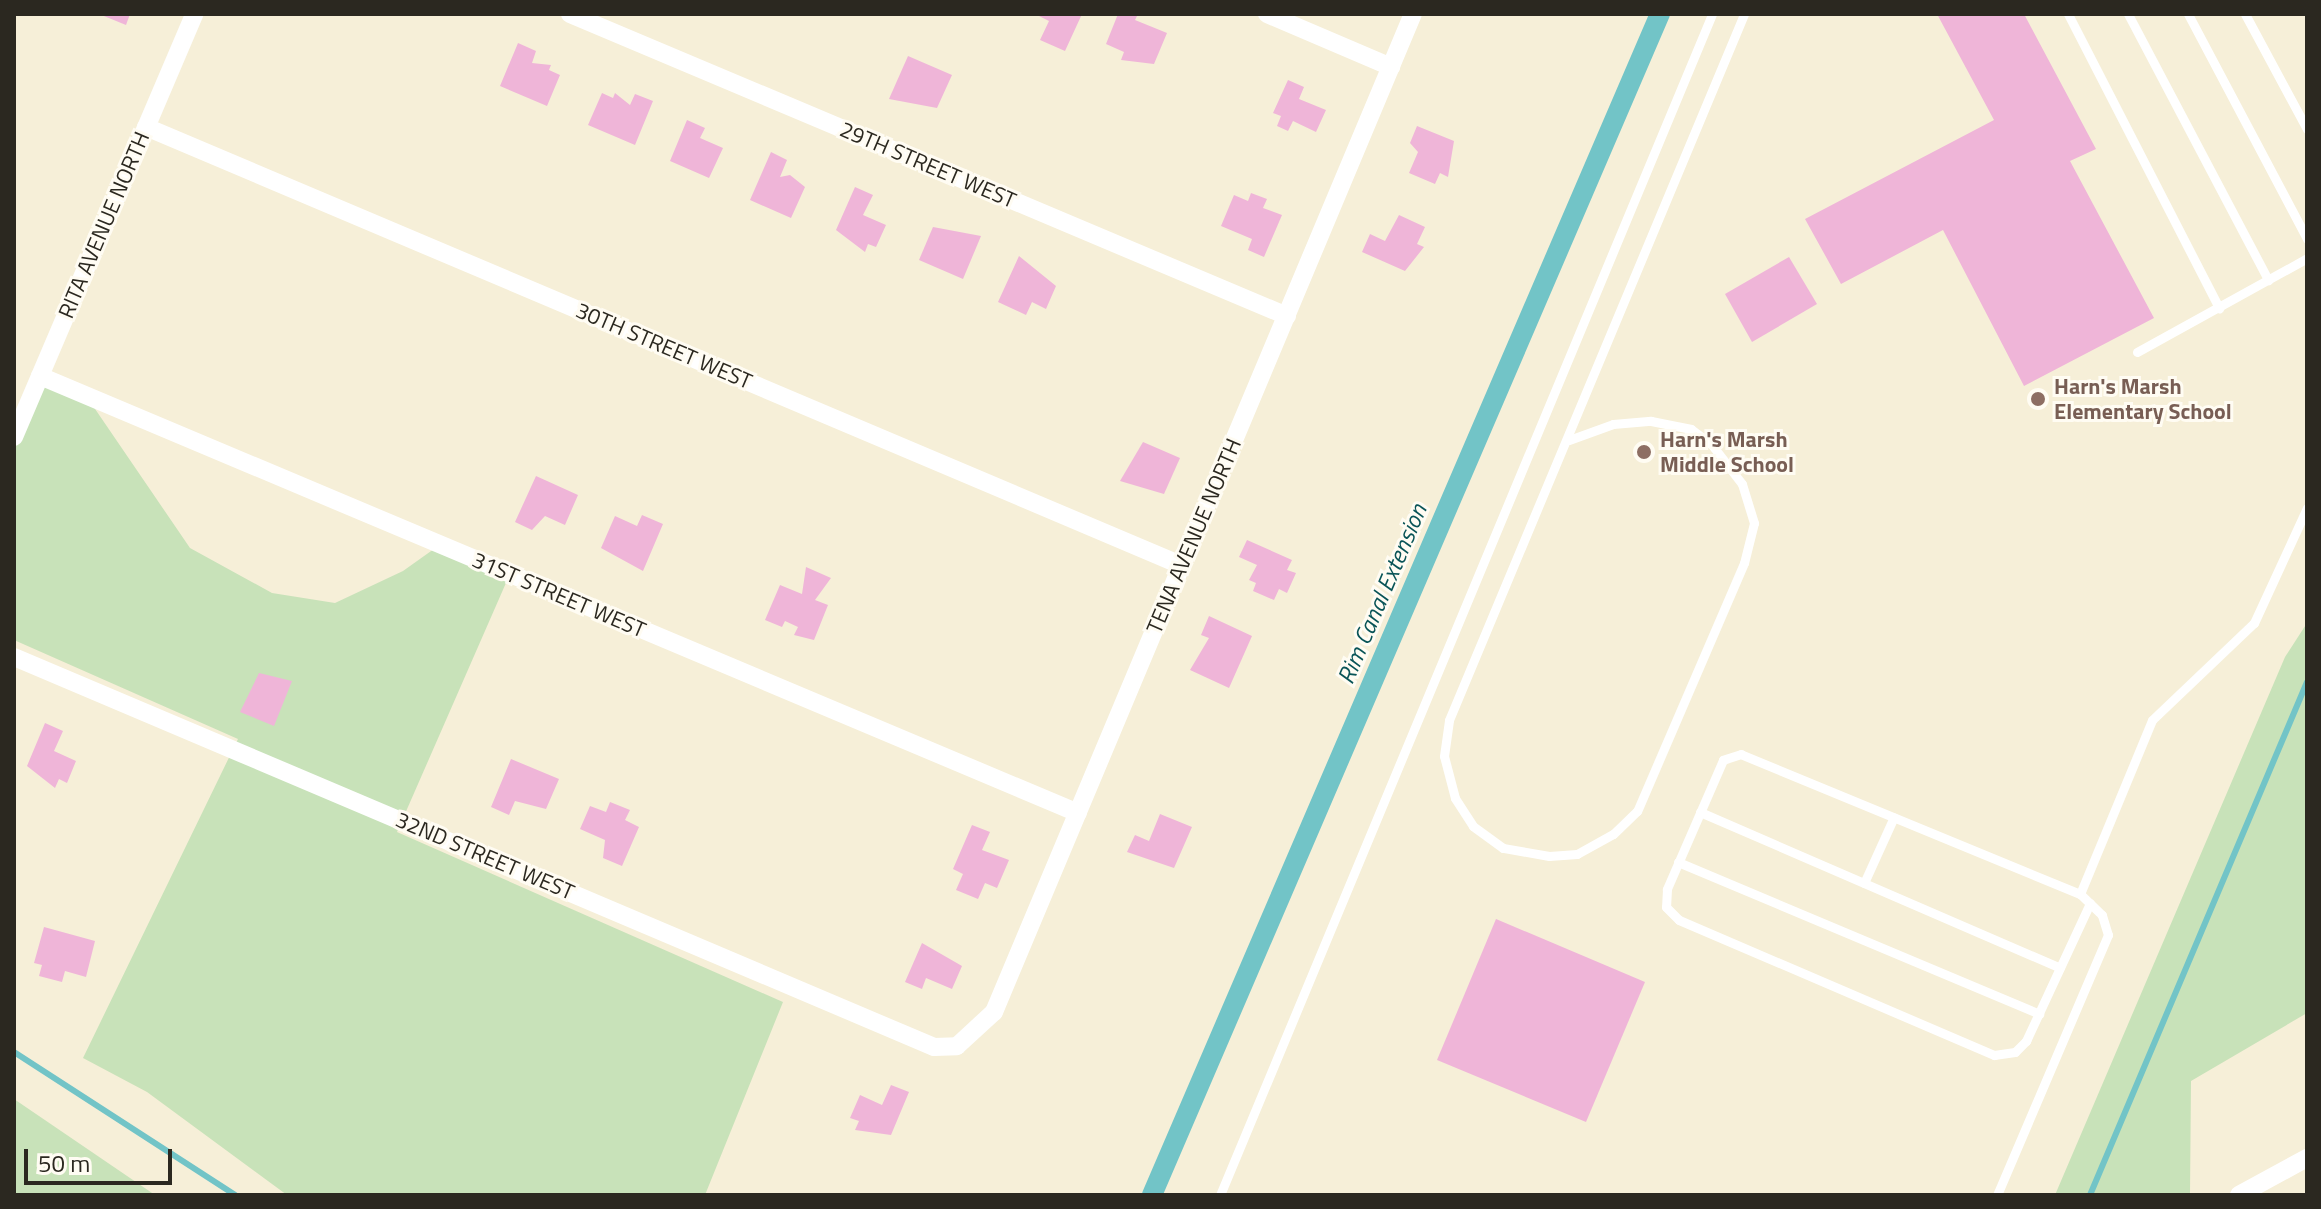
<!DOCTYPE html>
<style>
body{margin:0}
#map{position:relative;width:2321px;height:1209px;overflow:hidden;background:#f6efd8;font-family:"Titillium Web",sans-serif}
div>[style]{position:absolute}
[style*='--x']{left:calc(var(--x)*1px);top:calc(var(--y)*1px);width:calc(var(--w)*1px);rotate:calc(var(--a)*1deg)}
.green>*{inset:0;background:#c8e2b9}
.stream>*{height:6px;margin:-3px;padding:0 3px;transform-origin:3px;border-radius:3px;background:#72c4c7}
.canal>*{height:20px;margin:-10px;padding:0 10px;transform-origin:10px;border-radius:10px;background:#72c4c7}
.building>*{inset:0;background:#efb5d8}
.lane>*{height:9px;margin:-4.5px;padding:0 4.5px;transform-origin:4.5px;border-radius:4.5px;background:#fff}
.street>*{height:18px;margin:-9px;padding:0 9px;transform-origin:9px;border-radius:9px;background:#fff}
.dots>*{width:22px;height:22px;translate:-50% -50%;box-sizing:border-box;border:4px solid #fffcf3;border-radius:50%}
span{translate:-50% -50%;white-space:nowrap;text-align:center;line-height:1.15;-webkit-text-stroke:6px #fffcf3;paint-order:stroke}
.street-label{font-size:22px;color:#2b2820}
.education-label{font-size:22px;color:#785e54;font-weight:700}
.left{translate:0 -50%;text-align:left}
.water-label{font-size:24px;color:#095457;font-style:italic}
.frame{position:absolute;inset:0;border:16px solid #2b2820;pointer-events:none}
.scale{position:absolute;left:24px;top:1149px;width:148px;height:36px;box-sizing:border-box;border:4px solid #2b2820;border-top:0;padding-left:10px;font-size:24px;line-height:28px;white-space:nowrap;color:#2b2820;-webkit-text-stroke:6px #fffcf3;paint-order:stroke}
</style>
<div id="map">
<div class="green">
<i style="clip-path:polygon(41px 372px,91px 403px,190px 548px,272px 593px,335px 603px,403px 571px,448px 539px,513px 567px,397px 832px,783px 1002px,705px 1195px,287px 1195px,147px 1092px,83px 1058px,238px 739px,14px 640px,14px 440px)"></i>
<i style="clip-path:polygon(2307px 623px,2307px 1013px,2191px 1081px,2190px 1195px,2055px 1195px,2285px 657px)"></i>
<i style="clip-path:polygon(14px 1099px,155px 1195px,14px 1195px)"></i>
</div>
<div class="stream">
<i style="--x:14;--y:1052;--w:263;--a:32.9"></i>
<i style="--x:2090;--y:1195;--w:557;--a:-67.07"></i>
</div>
<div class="canal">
<i style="--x:1152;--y:1195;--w:1286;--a:-66.73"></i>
</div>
<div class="building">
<i style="clip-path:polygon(99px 14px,130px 14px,126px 25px)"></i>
<i style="clip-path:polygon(1035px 14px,1082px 14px,1065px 51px,1040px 40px,1049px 21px)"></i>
<i style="clip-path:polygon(1118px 14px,1138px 14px,1135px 20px,1167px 33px,1154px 64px,1121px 60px,1124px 52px,1106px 44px)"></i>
<i style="clip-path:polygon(1937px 14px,2024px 14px,2096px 149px,2070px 161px,2154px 318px,2024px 386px,1943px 230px,1841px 284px,1805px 219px,1994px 120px)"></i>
<i style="clip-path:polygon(518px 43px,536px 51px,532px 63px,551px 65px,549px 70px,560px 75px,547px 106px,500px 86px)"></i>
<i style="clip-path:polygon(908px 56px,952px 75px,937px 108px,889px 99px)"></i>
<i style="clip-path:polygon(1288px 80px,1304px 87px,1299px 99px,1326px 110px,1316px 132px,1293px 121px,1288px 131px,1277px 126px,1281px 116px,1273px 113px)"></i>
<i style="clip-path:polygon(602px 93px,613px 98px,615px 93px,630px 105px,635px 94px,653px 101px,635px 145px,588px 125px)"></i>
<i style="clip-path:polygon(687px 120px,705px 128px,700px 138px,723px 148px,709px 178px,670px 161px)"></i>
<i style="clip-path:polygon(1417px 126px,1454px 141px,1448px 177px,1440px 173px,1435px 184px,1409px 173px,1418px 152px,1410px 143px)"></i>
<i style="clip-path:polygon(771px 152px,787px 160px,780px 177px,790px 175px,805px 187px,791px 218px,750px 200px)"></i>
<i style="clip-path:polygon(855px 187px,873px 195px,863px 215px,886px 225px,876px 247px,868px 244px,865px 252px,836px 230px)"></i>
<i style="clip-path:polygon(1251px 193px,1267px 199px,1263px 208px,1282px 215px,1264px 257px,1248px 250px,1252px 239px,1221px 226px,1234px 195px,1248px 201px)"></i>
<i style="clip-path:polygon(1399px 215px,1425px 227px,1417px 244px,1424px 247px,1405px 271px,1362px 252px,1370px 234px,1385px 241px)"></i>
<i style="clip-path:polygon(933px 227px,981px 236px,963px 279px,919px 260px)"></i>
<i style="clip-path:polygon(1019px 256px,1056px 286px,1046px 309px,1032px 302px,1026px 315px,998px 302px)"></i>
<i style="clip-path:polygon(1789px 257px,1817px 304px,1752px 342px,1725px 294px)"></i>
<i style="clip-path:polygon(1143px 442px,1180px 458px,1164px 494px,1120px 481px)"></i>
<i style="clip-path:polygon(536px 476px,578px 495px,565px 525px,545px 516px,532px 530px,515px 522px)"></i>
<i style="clip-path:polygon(642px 515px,663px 524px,643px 571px,601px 548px,615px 516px,637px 526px)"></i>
<i style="clip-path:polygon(1247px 540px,1292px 560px,1287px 570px,1296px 573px,1287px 593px,1279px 589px,1274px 600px,1253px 591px,1256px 583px,1249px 580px,1257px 565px,1239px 557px)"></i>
<i style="clip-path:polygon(806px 567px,831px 578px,815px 600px,828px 605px,814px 640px,794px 635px,798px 627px,785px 621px,782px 627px,765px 620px,780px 585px,802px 594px)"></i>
<i style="clip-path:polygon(1209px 616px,1252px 636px,1229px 688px,1190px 670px,1209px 638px,1201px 635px)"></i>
<i style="clip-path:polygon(259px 673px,292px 681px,274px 726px,240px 712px)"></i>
<i style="clip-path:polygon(45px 723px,63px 731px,54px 751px,76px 761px,67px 783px,59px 779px,55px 788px,27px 766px)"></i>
<i style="clip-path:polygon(511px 759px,559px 779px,546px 809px,515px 801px,509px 815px,491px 807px)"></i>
<i style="clip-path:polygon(610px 802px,630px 810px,625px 820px,639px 827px,622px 866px,603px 858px,605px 840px,580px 829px,590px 806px,606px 812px)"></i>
<i style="clip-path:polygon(1160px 814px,1192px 827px,1174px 868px,1127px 852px,1135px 835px,1149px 841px)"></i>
<i style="clip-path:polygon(972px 825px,990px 832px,982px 850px,1009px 860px,997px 888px,985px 883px,978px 899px,956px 890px,963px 874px,953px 869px)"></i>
<i style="clip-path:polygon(1496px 919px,1645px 982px,1586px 1122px,1437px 1060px)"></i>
<i style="clip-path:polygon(44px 927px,95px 941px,86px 977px,65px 971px,62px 982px,39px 976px,42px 965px,34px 963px)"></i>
<i style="clip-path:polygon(922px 943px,962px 966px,952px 989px,926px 978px,922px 989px,905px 982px)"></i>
<i style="clip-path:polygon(891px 1085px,909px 1092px,891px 1135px,855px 1130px,859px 1121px,850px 1118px,860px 1095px,882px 1105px)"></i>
</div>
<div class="lane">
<i style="--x:2068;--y:14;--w:331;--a:62.8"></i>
<i style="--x:2128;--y:14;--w:301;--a:62.2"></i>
<i style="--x:2188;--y:14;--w:255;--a:62.1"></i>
<i style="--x:2245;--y:14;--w:131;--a:61.7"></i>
<i style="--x:2137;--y:352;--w:194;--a:-28.9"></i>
<i style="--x:1569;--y:440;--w:47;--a:-20"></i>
<i style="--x:1613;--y:424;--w:38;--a:-5"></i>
<i style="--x:1651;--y:421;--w:41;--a:11.3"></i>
<i style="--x:1691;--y:429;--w:26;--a:37"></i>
<i style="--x:1712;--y:445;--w:49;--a:52.4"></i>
<i style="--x:1742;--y:484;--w:41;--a:72.9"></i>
<i style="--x:1754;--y:523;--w:41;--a:104"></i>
<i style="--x:1744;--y:563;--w:270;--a:113.3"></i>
<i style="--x:1637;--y:811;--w:33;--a:136"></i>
<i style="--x:1613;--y:834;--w:41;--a:150.9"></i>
<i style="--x:1577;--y:854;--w:28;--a:176"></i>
<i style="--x:1549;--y:856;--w:47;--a:-170.1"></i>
<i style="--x:1503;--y:848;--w:37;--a:-144"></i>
<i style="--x:1473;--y:826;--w:33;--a:-123"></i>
<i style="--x:1455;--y:798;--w:43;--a:-104.7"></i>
<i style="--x:1444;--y:756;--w:36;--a:-82"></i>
<i style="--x:1449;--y:720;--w:765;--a:-67.32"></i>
<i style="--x:1700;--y:812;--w:392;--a:23.4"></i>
<i style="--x:1678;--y:862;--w:392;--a:22.8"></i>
<i style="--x:1864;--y:883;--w:72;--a:-65.6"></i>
<i style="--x:2080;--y:894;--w:367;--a:-157.6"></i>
<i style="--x:1741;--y:754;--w:19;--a:162"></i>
<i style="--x:1723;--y:760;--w:141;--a:113.5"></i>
<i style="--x:1667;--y:889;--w:18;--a:93"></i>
<i style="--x:1666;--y:907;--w:18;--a:45"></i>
<i style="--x:1679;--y:920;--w:343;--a:23.2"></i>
<i style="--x:1994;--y:1055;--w:21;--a:-8"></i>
<i style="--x:2015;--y:1052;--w:16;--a:-45"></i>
<i style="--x:2026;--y:1041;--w:152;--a:-65.1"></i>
<i style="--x:1220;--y:1195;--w:1279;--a:-67.38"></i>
<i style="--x:1997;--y:1195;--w:283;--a:-66.9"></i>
<i style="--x:2108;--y:935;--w:21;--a:-107"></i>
<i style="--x:2102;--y:915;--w:30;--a:-136"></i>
<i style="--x:2080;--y:894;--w:188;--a:-67.5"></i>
<i style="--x:2152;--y:720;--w:141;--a:-43.6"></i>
<i style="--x:2254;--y:623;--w:127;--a:-65.3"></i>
</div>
<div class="street">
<i style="--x:570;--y:14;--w:778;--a:22.84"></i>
<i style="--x:1267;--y:14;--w:135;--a:23.1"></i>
<i style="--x:146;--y:127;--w:1124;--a:22.94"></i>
<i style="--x:40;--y:376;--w:1126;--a:22.83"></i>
<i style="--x:14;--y:437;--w:460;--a:-66.9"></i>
<i style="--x:14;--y:657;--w:999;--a:22.97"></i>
<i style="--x:934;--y:1047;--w:23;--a:-2"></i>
<i style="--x:957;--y:1046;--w:50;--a:-42.6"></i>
<i style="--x:994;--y:1012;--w:1082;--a:-67.23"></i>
<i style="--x:2239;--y:1195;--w:77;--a:-28.6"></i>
</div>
<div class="dots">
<i style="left:2038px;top:399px;background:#8d6e63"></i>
<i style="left:1644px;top:452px;background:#8d6e63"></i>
</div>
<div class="street-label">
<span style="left:928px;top:165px;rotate:23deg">29TH STREET WEST</span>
<span style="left:104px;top:225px;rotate:-67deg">RITA AVENUE NORTH</span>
<span style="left:664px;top:346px;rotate:23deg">30TH STREET WEST</span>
<span style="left:1194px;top:536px;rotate:-67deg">TENA AVENUE NORTH</span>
<span style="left:559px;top:595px;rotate:23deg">31ST STREET WEST</span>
<span style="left:485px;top:856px;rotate:23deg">32ND STREET WEST</span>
</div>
<div class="education-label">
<span class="left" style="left:2054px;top:399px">Harn's Marsh<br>Elementary School</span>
<span class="left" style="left:1660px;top:452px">Harn's Marsh<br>Middle School</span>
</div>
<div class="water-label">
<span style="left:1382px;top:594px;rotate:-67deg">Rim Canal Extension</span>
</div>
<div class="frame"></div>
<div class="scale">50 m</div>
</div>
